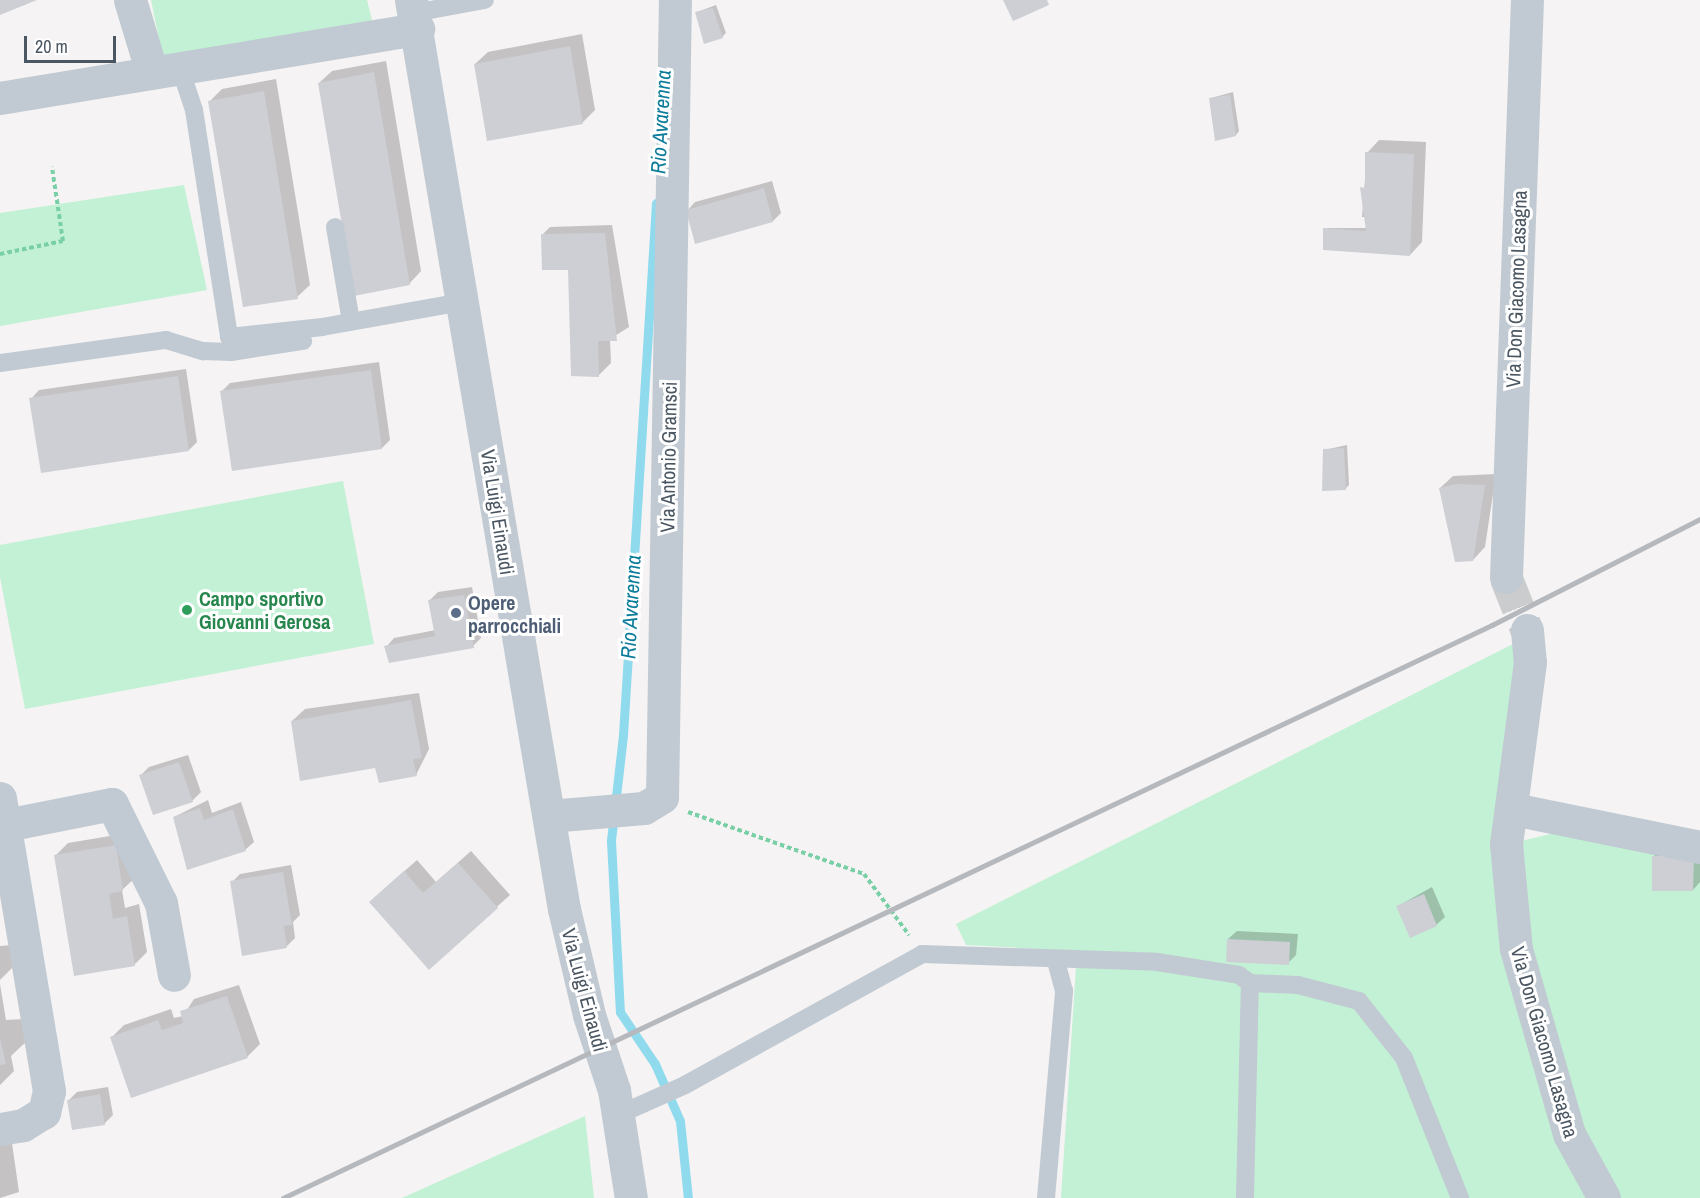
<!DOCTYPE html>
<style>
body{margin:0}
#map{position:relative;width:1700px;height:1198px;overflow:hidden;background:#f5f3f3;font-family:"Archivo Narrow",sans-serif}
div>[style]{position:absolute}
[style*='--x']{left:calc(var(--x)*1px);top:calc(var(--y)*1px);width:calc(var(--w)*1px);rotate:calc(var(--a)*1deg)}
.green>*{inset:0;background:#c3f1d5}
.shadow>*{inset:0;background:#0003}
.stream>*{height:9px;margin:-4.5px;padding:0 4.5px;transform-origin:4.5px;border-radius:4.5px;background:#90daee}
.building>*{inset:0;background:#cdcfd5}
.street-tunnel>*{height:33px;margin-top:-16.5px;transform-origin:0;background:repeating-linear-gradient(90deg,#caccce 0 33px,transparent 0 49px)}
.path>*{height:4px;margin-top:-2px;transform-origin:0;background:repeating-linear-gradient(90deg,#7ad0a6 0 4.5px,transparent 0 7.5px)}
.lane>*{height:18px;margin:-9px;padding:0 9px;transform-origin:9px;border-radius:9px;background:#c1cad2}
.street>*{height:33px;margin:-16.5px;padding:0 16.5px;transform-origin:16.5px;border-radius:16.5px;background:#c1cad2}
.rail>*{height:4.5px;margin:-2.25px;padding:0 2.25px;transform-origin:2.25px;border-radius:2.25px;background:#b5b8bd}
.dots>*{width:16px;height:16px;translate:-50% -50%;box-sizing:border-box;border:3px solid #fff;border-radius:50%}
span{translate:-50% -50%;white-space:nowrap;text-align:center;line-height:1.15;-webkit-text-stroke:6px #fff;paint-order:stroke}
.street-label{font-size:20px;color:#4a5661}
.leisure-label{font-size:20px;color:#27864d;font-weight:700}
.left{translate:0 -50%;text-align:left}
.service-label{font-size:20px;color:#4e5e75;font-weight:700}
.water-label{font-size:21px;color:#0c7c9b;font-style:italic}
.scale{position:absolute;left:24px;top:36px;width:92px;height:27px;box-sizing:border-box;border:3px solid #4a5661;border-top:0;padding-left:8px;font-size:18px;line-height:21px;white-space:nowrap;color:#4a5661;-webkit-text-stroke:4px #fff;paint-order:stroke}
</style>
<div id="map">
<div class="green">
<i style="clip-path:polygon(151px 0,367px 0,374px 28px,164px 64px)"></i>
<i style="clip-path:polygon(184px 185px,207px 290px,0 326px,0 213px)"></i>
<i style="clip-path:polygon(343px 481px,374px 644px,25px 709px,0 577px,0 545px)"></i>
<i style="clip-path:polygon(1517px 642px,1497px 860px,1599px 1198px,1061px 1198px,1077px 951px,966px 945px,956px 924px)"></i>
<i style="clip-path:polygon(1563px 831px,1700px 854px,1700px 1198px,1612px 1198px,1598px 1178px,1525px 940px,1513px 843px)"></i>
<i style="clip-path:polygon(585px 1116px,594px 1198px,402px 1198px)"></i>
</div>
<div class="shadow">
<i style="clip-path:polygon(716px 5px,726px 33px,722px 37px,697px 12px)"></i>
<i style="clip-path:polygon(582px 34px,595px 110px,583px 122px,488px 140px,475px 64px,488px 52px)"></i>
<i style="clip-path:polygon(386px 61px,421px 271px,409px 284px,319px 83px,332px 71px)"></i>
<i style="clip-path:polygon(276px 79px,310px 285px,297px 297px,209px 102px,222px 89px)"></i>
<i style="clip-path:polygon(1233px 92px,1239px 131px,1236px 135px,1211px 98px)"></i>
<i style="clip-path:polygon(1379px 140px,1426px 142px,1422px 242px,1410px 255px,1325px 228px,1367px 228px,1367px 217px,1362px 217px,1367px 153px)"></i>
<i style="clip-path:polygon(772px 181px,781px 213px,773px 221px,696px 242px,687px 211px,695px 202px)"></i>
<i style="clip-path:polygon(612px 225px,629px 327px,610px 339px,611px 363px,598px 376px,569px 266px,542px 235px,550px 227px)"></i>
<i style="clip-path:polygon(379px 362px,390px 440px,382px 448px,222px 391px,230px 383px)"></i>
<i style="clip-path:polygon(186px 369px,197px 442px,189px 450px,31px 399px,39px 390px)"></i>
<i style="clip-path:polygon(1347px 445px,1349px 485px,1345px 489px,1324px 450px)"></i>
<i style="clip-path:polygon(1496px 474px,1485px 547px,1473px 560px,1440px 488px,1453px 476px)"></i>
<i style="clip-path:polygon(472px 587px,481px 638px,473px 646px,386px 647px,394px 638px,436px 630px,430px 600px,438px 592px)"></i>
<i style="clip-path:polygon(419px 693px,429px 749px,416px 775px,377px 769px,292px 721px,305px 709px)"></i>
<i style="clip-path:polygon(188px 755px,201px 792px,192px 801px,141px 775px,149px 767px)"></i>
<i style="clip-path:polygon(208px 800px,212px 813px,241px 802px,254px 842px,245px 850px,174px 817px)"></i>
<i style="clip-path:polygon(128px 833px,135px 878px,122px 890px,125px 908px,139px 904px,147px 952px,134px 965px,56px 855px,68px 843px)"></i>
<i style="clip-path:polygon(1662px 848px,1700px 848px,1700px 882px,1693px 890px,1654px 856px)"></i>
<i style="clip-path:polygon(471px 851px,510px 895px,429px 968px,383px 890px,417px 860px,436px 882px)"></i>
<i style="clip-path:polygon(291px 865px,300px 915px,293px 922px,295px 938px,287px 946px,232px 882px,240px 874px)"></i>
<i style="clip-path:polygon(1432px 887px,1445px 917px,1436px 925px,1398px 906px)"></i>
<i style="clip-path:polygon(1237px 931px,1298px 934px,1296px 955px,1288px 963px,1228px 939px)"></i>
<i style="clip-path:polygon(12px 945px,15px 965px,0 980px,0 946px)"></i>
<i style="clip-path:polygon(0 984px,6px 1020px,24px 1019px,28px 1040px,11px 1056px,14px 1071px,0 1085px)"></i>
<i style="clip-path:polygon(239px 985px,260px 1044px,248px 1056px,132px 1096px,112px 1037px,124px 1025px,171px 1009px,174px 1018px,183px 1016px,194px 999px)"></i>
<i style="clip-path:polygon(108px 1087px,113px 1115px,104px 1124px,69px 1100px,77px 1092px)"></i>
<i style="clip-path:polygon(12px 1143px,19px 1192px,0 1198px,0 1144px)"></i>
</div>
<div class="stream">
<i style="--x:656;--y:203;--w:533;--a:93.55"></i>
<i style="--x:623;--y:735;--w:107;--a:96.5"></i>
<i style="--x:611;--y:841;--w:171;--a:87"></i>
<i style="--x:620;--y:1012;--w:63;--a:56.1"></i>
<i style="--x:655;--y:1064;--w:62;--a:66.3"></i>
<i style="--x:680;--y:1121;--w:77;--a:84.1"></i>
</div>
<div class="building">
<i style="clip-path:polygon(0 0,37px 0,0 15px)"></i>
<i style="clip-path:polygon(1003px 0,1047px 0,1049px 5px,1013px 21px)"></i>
<i style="clip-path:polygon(713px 8px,723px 38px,704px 44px,695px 12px)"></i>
<i style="clip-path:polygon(570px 46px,583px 124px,487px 141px,474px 64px)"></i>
<i style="clip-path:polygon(374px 72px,410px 285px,354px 296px,318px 83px)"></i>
<i style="clip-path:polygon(264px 91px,298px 299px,243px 307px,208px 101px)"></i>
<i style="clip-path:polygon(1230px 95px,1236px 136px,1215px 141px,1209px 98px)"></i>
<i style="clip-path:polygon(1365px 152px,1414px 154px,1410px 256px,1323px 250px,1323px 228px,1366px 231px,1360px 187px,1365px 188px)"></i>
<i style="clip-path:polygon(764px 188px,773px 222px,695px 244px,686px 210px)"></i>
<i style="clip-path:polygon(605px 233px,617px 341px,598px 341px,599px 377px,571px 376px,568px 270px,542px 270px,541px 234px)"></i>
<i style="clip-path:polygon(371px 370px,382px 449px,232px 471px,220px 391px)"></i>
<i style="clip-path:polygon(178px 376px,189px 451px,41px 473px,29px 398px)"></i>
<i style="clip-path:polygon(1344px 448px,1346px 490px,1322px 491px,1323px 449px)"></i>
<i style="clip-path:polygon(1456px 484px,1485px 485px,1473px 561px,1455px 562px,1439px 488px)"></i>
<i style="clip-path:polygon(464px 595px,474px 648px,389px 663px,384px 646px,435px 636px,428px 600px)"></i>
<i style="clip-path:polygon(411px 700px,422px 758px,413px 759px,417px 776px,379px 783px,375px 768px,300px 781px,291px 721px)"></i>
<i style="clip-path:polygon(179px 762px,193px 802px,153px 815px,139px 775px)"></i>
<i style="clip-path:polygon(200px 808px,204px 820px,233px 809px,246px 851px,187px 870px,173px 817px)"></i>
<i style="clip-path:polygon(116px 845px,123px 891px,109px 894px,113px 919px,127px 916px,135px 966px,74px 976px,54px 855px)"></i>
<i style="clip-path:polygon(1652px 856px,1694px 856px,1693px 891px,1652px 891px)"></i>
<i style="clip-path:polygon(458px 863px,498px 908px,429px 970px,369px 902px,404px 871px,423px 893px)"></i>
<i style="clip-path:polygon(283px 872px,292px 925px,284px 926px,287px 948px,242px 956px,230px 881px)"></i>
<i style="clip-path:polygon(1424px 894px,1437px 926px,1410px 938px,1396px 906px)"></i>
<i style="clip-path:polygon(1227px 939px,1290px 942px,1289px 965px,1226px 962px)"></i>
<i style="clip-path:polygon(227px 996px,248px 1058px,131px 1098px,110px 1037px,158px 1020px,162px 1030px,183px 1023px,180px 1011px)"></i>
<i style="clip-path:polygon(0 1038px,6px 1064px,0 1065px)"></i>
<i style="clip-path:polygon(100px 1094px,105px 1125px,72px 1130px,67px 1100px)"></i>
</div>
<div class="street-tunnel">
<i style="--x:1506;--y:577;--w:57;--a:68.4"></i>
</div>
<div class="path">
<i style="--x:0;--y:254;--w:64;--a:-11.7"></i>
<i style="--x:63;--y:241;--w:75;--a:-98.5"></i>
<i style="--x:688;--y:812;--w:187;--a:19.4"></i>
<i style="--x:864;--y:874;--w:76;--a:53.6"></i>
</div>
<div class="lane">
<i style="--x:414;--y:13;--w:72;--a:-10.4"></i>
<i style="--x:181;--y:71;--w:41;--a:71.6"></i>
<i style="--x:194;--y:110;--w:230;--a:81.2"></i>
<i style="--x:229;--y:337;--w:94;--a:-6.1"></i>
<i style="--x:322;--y:327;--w:143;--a:-10.1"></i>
<i style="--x:335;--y:227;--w:96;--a:80.4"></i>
<i style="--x:0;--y:363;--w:168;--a:-7.9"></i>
<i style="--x:166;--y:340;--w:39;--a:17"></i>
<i style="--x:203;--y:351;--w:28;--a:2"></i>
<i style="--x:231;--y:352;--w:73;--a:-8.7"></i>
<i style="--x:618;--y:1115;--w:73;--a:-24.1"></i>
<i style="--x:685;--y:1085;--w:271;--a:-28.9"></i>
<i style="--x:922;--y:954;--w:235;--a:1.9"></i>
<i style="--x:1157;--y:962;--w:83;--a:9"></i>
<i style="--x:1239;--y:975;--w:14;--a:36"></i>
<i style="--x:1250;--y:983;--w:48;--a:2.4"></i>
<i style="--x:1298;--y:985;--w:63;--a:14.7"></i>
<i style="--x:1359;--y:1001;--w:73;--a:51.7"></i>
<i style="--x:1404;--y:1058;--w:151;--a:68.2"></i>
<i style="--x:1046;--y:1198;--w:208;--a:-85"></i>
<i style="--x:1064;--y:991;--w:30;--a:-105"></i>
<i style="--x:1245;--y:1198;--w:215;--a:-88.7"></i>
</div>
<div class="street">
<i style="--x:130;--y:0;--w:76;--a:73.2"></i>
<i style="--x:411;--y:0;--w:922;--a:80.45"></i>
<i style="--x:564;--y:909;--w:109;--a:76.7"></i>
<i style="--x:589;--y:1015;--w:79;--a:71.6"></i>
<i style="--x:614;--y:1090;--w:109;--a:81.1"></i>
<i style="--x:0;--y:98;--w:424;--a:-9.4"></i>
<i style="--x:1506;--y:577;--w:577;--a:-87.92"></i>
<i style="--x:1527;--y:630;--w:32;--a:85"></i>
<i style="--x:1530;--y:662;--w:184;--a:97.5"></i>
<i style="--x:1506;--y:844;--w:105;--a:84.6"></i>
<i style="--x:1516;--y:949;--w:192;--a:74"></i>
<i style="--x:1569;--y:1134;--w:73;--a:61.3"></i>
<i style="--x:0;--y:798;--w:297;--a:80.5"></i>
<i style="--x:49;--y:1091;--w:22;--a:103"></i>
<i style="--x:44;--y:1112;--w:25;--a:148"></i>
<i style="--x:23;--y:1125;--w:23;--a:170"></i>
<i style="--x:1513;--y:809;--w:191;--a:11.5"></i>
<i style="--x:549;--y:816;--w:95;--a:-4.8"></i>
<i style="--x:644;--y:808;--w:21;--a:-31"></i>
<i style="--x:662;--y:797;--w:797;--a:-89.07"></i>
<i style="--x:6;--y:825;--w:108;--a:-11.2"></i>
<i style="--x:112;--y:804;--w:110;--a:63.7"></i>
<i style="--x:161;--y:903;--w:73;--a:79.8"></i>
</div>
<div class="rail">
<i style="--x:283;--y:1198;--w:1338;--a:-25.36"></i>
<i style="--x:1492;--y:625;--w:233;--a:-27"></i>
</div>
<div class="dots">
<i style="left:187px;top:610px;background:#2e9e5b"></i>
<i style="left:456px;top:613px;background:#5c6f8a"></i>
</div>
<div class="street-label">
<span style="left:1516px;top:289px;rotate:-88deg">Via Don Giacomo Lasagna</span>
<span style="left:668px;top:457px;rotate:-89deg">Via Antonio Gramsci</span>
<span style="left:498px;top:512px;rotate:81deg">Via Luigi Einaudi</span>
<span style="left:585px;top:990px;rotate:75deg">Via Luigi Einaudi</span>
<span style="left:1545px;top:1042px;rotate:74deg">Via Don Giacomo Lasagna</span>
</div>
<div class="leisure-label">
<span class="left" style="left:199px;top:610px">Campo sportivo<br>Giovanni Gerosa</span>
</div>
<div class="service-label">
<span class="left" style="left:468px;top:614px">Opere<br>parrocchiali</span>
</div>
<div class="water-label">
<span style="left:661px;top:122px;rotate:-87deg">Rio Avarenna</span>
<span style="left:631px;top:607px;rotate:-87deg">Rio Avarenna</span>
</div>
<div class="scale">20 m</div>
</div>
